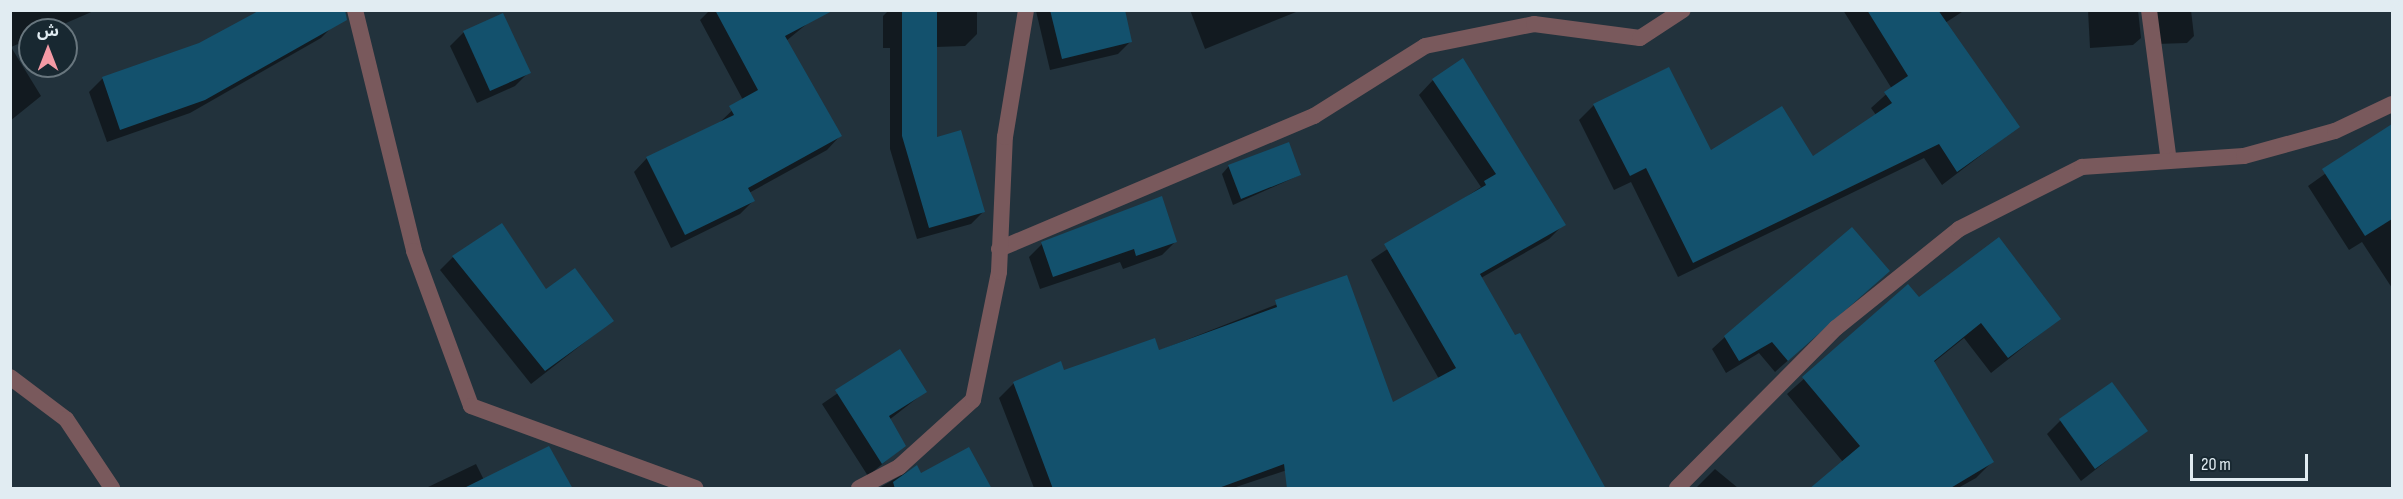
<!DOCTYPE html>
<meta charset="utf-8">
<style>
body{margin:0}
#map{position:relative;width:2403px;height:499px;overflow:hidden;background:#22323c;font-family:"Sofia Sans Condensed","Noto Sans Arabic",sans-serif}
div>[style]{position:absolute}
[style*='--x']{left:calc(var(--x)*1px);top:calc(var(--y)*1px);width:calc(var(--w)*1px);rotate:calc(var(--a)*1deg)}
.shadow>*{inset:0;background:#0007}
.building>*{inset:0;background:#13516d}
.minor>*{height:16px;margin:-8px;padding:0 8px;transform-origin:8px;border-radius:8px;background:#79595c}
span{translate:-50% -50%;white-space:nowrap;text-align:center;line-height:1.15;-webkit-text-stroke:6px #182831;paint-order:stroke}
.frame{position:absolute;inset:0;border:12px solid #e1ecf2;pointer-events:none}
.north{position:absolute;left:18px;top:18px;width:60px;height:60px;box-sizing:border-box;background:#182831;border:2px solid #68767e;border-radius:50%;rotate:0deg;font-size:16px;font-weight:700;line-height:24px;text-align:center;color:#e1ecf2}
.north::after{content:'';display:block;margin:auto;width:21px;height:27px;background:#f49aa5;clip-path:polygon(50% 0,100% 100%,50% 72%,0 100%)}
.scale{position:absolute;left:2190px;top:454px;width:118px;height:27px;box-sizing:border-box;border:3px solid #e1ecf2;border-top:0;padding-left:8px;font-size:18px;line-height:21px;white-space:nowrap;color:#e1ecf2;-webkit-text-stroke:4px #182831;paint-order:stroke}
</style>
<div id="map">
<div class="shadow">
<i style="clip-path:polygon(10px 10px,96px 10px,50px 30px,30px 30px,30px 39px,11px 47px,41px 96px,10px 121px)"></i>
<i style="clip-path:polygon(710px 10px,801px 10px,808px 23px,786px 41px,840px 136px,827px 150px,749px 193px,753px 201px,740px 214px,671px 248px,634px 172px,647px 158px,718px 124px,743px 100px,700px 20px)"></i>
<i style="clip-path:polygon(889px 10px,977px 10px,977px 34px,965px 46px,936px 47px,936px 139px,984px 211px,971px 224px,917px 239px,890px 149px,890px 48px,883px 48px,883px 16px)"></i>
<i style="clip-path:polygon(1123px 10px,1131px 41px,1118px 54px,1050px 70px,1036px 11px)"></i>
<i style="clip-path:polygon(1190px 10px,1301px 10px,1205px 49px)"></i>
<i style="clip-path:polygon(1843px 10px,1965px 10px,1945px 23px,2018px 127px,1942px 185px,1924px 158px,1678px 277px,1631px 182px,1614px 190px,1579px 120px,1594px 105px,1711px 152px,1813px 159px,1876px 115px,1871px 108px,1892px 89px)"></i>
<i style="clip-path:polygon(2088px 10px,2138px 10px,2141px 38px,2133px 45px,2090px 48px)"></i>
<i style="clip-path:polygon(2146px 10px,2191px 10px,2194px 36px,2187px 43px,2156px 44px)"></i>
<i style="clip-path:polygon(334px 25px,321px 38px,190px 113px,107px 142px,89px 92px,102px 79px,200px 45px)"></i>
<i style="clip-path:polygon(464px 32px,529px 72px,515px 86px,477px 103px,450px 46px)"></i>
<i style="clip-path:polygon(1433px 80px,1564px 224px,1549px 239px,1481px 278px,1592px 488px,1314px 461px,1233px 488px,1034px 488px,999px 398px,1014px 383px,1158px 351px,1346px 277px,1392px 405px,1439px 379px,1371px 260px,1481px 187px,1419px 95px)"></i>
<i style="clip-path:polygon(2392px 126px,2392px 288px,2362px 242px,2349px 250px,2308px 186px)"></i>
<i style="clip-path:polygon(1229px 166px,1300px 175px,1233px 205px,1222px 174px)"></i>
<i style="clip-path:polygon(1175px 242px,1162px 255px,1123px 269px,1120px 262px,1040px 289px,1029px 257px,1042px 244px)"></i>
<i style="clip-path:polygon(453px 257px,545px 291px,612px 321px,531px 384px,440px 270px)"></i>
<i style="clip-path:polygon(1875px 284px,1775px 372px,1759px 353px,1726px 373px,1712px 349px,1725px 337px)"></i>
<i style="clip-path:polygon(1908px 286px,1919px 299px,2059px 319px,1991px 373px,1964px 338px,1933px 363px,1992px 462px,1976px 478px,1958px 488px,1811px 488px,1843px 462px,1787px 394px)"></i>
<i style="clip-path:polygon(899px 351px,925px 392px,889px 420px,904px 446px,868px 476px,822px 404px)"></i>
<i style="clip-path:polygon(2060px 421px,2146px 430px,2081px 481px,2047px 434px)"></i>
<i style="clip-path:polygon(476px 464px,484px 480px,571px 488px,426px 488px)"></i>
<i style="clip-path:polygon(916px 467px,921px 476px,991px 488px,879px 488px)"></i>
<i style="clip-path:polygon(1715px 469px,1738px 488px,1696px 488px)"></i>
</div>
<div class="building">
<i style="clip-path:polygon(260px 10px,345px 10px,347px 20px,205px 100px,120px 130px,102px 77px,199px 43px)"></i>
<i style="clip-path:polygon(715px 10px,834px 10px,785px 36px,842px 136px,748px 188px,755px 201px,685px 235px,646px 157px,734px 115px,729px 106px,758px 90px)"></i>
<i style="clip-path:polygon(902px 10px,937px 10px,937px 137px,961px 130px,985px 212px,929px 228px,902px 136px)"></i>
<i style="clip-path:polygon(1050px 10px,1125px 10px,1132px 42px,1062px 59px)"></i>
<i style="clip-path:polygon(1867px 10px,1938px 10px,2020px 127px,1957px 172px,1939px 144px,1693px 263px,1646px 168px,1630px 176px,1593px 104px,1669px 67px,1711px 150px,1782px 106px,1813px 156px,1892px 103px,1884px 92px,1908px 76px)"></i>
<i style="clip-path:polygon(503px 13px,531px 73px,490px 91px,463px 31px)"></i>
<i style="clip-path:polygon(1463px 58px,1566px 225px,1480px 274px,1515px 335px,1520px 333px,1606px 489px,1287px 489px,1284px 464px,1216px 489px,1053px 489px,1013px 382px,1061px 361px,1064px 370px,1155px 338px,1159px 350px,1277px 307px,1275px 300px,1347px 275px,1393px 402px,1456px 368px,1384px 244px,1486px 185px,1484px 181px,1496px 174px,1432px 79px)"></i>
<i style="clip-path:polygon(2392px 124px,2392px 219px,2365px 236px,2322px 169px)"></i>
<i style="clip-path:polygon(1289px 142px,1301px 175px,1241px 199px,1228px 165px)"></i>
<i style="clip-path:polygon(1162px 196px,1177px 242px,1136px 256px,1134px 249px,1053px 277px,1041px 242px)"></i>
<i style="clip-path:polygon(502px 223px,546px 289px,575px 268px,614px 321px,545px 371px,452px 256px)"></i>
<i style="clip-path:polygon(1852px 227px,1890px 271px,1788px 361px,1772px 342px,1739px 361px,1724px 336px)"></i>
<i style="clip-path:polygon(1999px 237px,2061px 319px,2008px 358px,1981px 323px,1934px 361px,1994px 462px,1949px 489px,1809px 489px,1860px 446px,1802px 377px,1908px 284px,1919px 297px)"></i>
<i style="clip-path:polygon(900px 349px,927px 392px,889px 416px,906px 446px,882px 464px,835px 390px)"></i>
<i style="clip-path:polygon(2112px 382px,2148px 431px,2095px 469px,2059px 419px)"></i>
<i style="clip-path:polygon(549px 446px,573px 489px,462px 489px)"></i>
<i style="clip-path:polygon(969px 447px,992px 489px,895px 489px,893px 482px,917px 465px,921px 473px)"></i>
</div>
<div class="minor">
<i style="--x:355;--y:10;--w:248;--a:76.2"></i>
<i style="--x:414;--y:251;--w:165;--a:69.8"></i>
<i style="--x:471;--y:406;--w:239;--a:20.1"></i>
<i style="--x:2149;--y:10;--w:152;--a:82.5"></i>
<i style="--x:999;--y:249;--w:342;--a:-22.9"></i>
<i style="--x:1314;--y:116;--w:131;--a:-32.2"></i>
<i style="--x:1425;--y:46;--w:111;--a:-11.4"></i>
<i style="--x:1534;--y:24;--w:107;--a:7.5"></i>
<i style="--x:1640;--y:38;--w:51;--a:-33.1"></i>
<i style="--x:10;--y:377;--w:70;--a:36.9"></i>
<i style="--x:66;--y:419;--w:83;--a:56.3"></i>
<i style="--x:859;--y:488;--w:45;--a:-27.7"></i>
<i style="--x:899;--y:467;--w:100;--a:-42.2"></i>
<i style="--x:973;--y:400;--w:131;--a:-78.5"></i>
<i style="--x:999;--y:272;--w:135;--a:-87.5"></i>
<i style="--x:1005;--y:137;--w:129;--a:-80.6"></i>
<i style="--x:1677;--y:488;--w:226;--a:-45.2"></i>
<i style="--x:1836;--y:328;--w:158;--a:-38.8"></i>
<i style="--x:1959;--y:229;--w:138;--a:-26.8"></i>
<i style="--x:2082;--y:167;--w:162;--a:-3.9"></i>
<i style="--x:2244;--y:156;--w:94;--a:-15.4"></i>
<i style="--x:2335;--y:131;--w:63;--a:-25.3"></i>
</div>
<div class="frame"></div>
<div class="north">ش</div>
<div class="scale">20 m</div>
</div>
